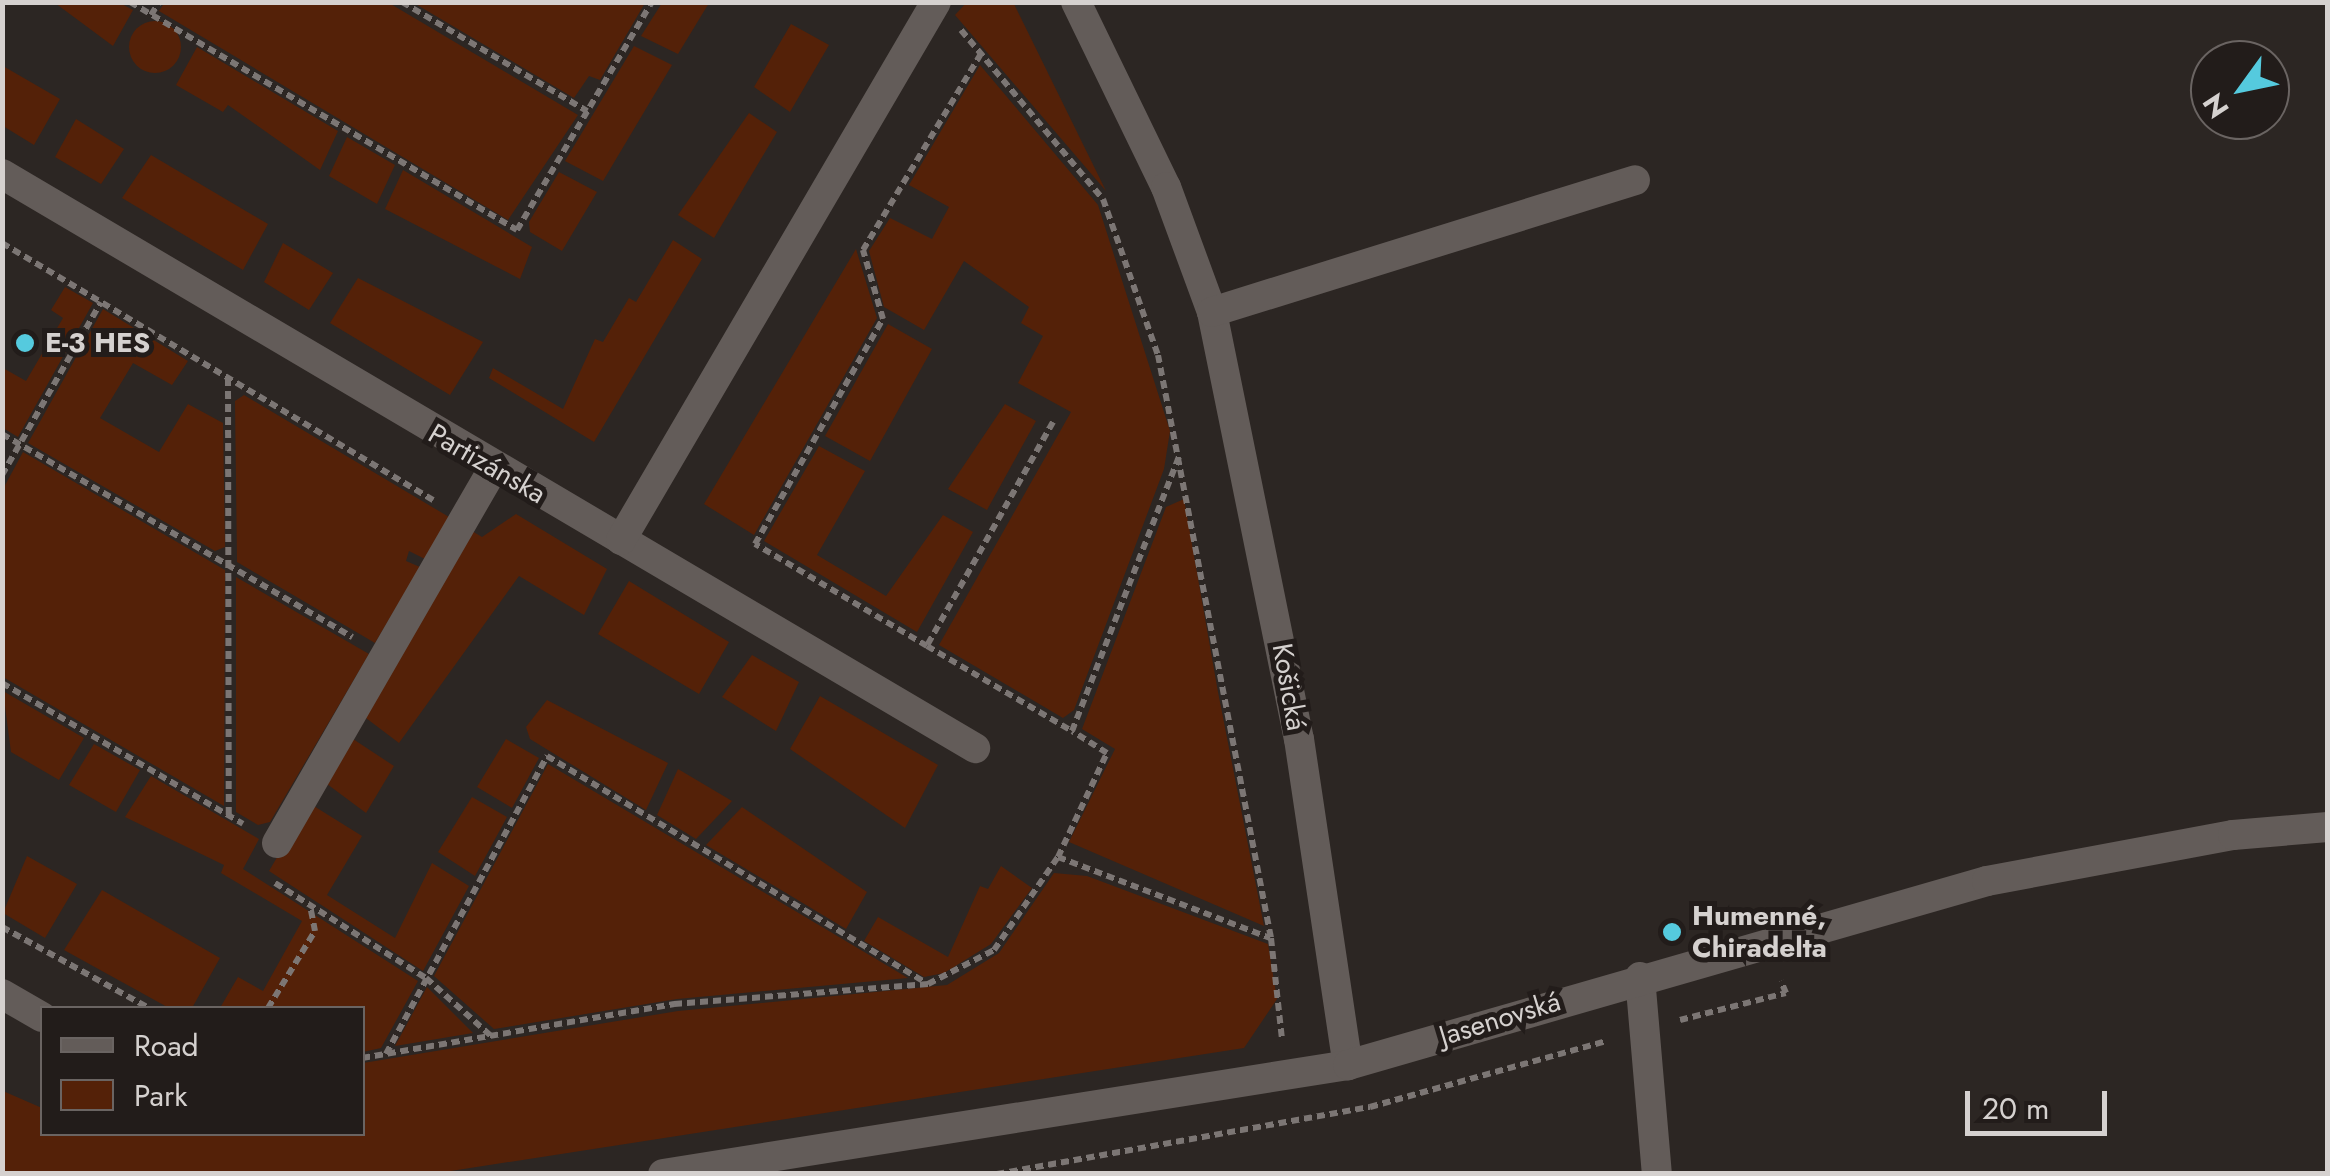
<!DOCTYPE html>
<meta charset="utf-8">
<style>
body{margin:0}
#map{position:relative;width:2330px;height:1176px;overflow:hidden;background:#2c2623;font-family:Jost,sans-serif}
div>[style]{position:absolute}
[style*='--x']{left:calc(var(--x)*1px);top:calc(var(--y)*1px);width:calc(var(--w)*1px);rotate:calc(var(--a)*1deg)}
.green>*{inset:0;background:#542108}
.round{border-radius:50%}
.path>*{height:6px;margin-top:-3px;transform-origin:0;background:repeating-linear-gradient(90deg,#7c7674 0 8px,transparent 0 13px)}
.minor>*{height:30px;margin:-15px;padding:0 15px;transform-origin:15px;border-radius:15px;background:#635c59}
.dots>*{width:28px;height:28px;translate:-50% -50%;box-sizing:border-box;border:5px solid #221c1a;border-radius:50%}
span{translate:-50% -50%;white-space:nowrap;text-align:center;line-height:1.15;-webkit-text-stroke:10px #221c1a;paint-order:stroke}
.poi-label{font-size:28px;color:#d5d1cf;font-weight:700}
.left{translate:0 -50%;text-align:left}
.street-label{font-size:28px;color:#d5d1cf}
.frame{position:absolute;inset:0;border:5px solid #d5d1cf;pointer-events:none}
.legend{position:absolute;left:40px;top:1006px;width:325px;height:130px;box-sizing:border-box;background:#221c1a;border:2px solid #6a6462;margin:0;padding:12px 18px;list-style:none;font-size:30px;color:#d5d1cf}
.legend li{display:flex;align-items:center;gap:20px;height:50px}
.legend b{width:50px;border:2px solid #6a6462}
.north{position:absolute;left:2190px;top:40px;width:100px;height:100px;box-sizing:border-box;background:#221c1a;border:2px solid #6a6462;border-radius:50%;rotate:237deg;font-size:28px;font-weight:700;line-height:40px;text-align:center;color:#d5d1cf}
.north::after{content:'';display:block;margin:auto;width:35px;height:45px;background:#55cade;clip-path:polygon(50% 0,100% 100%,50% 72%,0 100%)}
.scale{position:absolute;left:1965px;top:1091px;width:142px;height:45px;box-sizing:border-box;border:5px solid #d5d1cf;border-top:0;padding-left:12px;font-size:30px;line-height:35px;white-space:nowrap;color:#d5d1cf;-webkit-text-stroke:8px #221c1a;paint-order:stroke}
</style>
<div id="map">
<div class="green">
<i style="clip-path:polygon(165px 2px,389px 3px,578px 115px,508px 220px,159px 11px)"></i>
<i style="clip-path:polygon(967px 2px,1014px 4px,1106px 191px,955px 15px)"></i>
<i style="clip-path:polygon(55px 3px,120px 3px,133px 10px,113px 46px)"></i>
<i style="clip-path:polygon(414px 3px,645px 3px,600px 80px,589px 76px,574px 98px)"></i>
<i style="clip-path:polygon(662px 3px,709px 3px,678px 54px,641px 36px)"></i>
<i class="round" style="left:129px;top:21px;width:52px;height:52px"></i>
<i style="clip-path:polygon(791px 24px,829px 45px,790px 112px,754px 87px)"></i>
<i style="clip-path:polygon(634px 46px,672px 65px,603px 181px,565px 161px)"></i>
<i style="clip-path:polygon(197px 47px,338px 131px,320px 170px,228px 105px,223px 112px,176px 85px)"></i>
<i style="clip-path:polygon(980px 65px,1098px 205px,1170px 431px,1164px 469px,1074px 710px,1063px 718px,939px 645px,1071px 412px,1018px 383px,1043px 336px,1021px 323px,1029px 307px,964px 261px,924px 330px,884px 307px,869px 251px,890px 218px,932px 239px,949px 207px,909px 185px)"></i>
<i style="clip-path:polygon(3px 66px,60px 99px,34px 145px,3px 126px)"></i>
<i style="clip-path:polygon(749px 113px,777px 132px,714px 238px,678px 215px)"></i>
<i style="clip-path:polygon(76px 119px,124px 149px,101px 184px,55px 157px)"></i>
<i style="clip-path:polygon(347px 137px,395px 165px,377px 204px,329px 176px)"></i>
<i style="clip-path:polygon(151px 155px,268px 224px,243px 270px,122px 198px)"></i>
<i style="clip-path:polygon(403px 170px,532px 247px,520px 279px,385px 209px)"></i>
<i style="clip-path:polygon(559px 172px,597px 192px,562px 251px,530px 232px,529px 222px)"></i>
<i style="clip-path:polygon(673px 240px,702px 259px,594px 442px,489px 378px,493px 368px,563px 409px,595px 339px,603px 342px,629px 298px,636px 302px)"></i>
<i style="clip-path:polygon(283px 243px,333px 273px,309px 310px,264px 282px)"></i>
<i style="clip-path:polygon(856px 249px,877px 318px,754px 535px,704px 504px)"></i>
<i style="clip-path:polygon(358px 278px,483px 342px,450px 395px,330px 323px)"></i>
<i style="clip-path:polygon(65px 287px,93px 303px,18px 437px,3px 428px,3px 368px,26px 381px,63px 318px,51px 310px)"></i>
<i style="clip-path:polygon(103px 309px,188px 361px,172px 385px,133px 363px,100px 418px,159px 452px,188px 404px,223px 423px,225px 547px,215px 551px,28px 443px)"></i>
<i style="clip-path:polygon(888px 324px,932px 349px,870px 461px,825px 436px)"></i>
<i style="clip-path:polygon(244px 395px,449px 517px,425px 559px,409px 551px,406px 561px,420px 567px,375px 643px,237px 562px,235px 401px)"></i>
<i style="clip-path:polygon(1005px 404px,1036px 421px,987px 510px,948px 489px)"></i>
<i style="clip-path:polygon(819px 446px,865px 471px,817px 555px,886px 596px,943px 515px,973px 532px,917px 632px,764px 541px)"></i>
<i style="clip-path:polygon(23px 452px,225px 570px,224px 806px,3px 677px,3px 489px)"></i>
<i style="clip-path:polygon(1184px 499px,1218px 692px,1264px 926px,1069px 842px,1115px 749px,1082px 729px,1166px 507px)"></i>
<i style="clip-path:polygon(516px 514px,607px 569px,584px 615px,519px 576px,399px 743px,362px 715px,472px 531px,482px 537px)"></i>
<i style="clip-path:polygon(236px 577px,369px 654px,270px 822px,258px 825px,236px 812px)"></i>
<i style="clip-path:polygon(629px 581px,729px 642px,699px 694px,598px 634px)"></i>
<i style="clip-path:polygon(752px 655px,799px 682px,776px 731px,722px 697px)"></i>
<i style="clip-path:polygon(3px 691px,84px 738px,59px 780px,11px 752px)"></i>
<i style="clip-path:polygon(820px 696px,938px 765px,905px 828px,790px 749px)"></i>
<i style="clip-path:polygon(547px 700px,668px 763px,646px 810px,530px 739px,526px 727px)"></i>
<i style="clip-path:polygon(350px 737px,394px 766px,366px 813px,323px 781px)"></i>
<i style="clip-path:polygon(506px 739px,539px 758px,512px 808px,477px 787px)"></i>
<i style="clip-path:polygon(94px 744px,140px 770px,116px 812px,69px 785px)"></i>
<i style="clip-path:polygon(548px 764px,908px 978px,677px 999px,494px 1029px,434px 976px)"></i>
<i style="clip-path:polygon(678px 769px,732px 801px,696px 839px,657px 815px)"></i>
<i style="clip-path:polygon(151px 776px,259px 839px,243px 869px,418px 981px,381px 1048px,363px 1052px,362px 1008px,220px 1008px,238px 977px,263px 991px,302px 921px,221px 873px,224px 865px,125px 817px)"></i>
<i style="clip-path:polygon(472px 797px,507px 817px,475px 876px,438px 852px)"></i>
<i style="clip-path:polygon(309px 803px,362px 836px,327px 895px,395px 938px,432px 863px,469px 886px,423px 971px,269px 871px)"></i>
<i style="clip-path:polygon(742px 807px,867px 892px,846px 929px,706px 845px)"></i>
<i style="clip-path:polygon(27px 856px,77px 884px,45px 938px,3px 913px)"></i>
<i style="clip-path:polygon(1001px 866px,1032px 888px,991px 944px,944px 973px,924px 977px,864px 941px,878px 917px,948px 957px,980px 886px,988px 889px)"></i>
<i style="clip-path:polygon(1054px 873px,1087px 876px,1268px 944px,1277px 999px,1244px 1048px,438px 1173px,3px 1173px,3px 1091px,42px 1108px,42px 1134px,362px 1134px,363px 1063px,678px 1011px,947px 985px,999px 953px)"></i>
<i style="clip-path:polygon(102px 890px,220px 958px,192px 1008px,169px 1008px,64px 950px)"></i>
<i style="clip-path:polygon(427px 987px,473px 1033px,395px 1046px)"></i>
</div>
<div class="path">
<i style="--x:130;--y:2;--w:449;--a:30.5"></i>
<i style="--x:517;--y:230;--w:265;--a:-59.4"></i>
<i style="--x:402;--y:2;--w:215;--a:30.5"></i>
<i style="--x:151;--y:15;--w:15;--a:-58"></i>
<i style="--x:961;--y:30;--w:221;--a:50"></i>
<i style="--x:1103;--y:199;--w:165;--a:70.6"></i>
<i style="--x:1158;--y:355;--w:594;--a:79.03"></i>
<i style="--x:1271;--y:938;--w:102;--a:83.8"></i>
<i style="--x:2;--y:243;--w:502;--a:30.81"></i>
<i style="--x:228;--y:378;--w:437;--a:89.9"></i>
<i style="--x:1053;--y:422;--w:257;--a:119.4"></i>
<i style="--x:927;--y:646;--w:168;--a:30.4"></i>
<i style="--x:2;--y:434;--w:405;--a:30.1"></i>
<i style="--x:2;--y:475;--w:199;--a:-60.2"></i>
<i style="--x:927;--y:646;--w:200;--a:-149.3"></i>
<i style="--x:755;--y:544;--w:259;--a:-60.4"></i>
<i style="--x:883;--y:319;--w:72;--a:-106.2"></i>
<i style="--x:863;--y:250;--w:229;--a:-59"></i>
<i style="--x:2;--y:683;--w:279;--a:30.3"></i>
<i style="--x:1058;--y:857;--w:227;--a:20.9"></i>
<i style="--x:275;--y:883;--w:178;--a:32.2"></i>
<i style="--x:426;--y:978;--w:87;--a:41.7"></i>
<i style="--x:2;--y:927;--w:168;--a:28.9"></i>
<i style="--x:268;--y:1008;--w:90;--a:-58.6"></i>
<i style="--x:315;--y:931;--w:26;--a:-101"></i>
<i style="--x:1680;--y:1020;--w:109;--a:-14.3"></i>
<i style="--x:1786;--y:993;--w:13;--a:-113"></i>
<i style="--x:386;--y:1054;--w:339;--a:-61.6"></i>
<i style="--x:547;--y:756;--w:443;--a:30.9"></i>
<i style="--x:362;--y:1058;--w:317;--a:-9.8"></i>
<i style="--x:674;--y:1004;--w:255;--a:-4.5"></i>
<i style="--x:928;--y:984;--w:74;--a:-27.3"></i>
<i style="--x:994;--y:950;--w:113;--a:-55.5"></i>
<i style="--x:1058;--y:857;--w:115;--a:-64.8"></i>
<i style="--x:1107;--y:753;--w:41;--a:-147.8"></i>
<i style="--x:1072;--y:731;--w:297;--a:-68.7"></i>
<i style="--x:997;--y:1174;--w:379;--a:-10.2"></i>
<i style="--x:1370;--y:1107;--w:245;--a:-15.6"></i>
</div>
<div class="minor">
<i style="--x:1076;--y:2;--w:206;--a:64.1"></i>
<i style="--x:1166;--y:187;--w:133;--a:69.8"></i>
<i style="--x:1212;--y:312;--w:436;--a:78.5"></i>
<i style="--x:1299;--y:739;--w:330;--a:81.5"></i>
<i style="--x:2;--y:174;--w:1130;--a:30.54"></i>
<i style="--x:1212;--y:312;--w:443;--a:-17.3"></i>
<i style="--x:621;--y:540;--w:623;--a:-59.65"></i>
<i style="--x:277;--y:843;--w:432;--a:-60"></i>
<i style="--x:1640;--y:977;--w:198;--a:85.1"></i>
<i style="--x:2;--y:994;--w:46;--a:29.9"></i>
<i style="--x:663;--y:1174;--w:694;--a:-9.04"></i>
<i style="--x:1348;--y:1065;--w:665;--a:-16.06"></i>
<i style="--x:1987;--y:881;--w:250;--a:-10.6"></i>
<i style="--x:2233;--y:835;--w:95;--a:-4.8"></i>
</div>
<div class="dots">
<i style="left:25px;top:343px;background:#55cade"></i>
<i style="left:1672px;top:932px;background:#55cade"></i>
</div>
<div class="poi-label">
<span class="left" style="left:45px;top:343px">E-3 HES</span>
<span class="left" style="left:1692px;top:932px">Humenné,<br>Chiradelta</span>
</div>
<div class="street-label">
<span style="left:487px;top:464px;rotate:30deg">Partizánska</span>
<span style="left:1289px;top:687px;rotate:80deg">Košická</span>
<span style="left:1500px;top:1019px;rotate:-17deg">Jasenovská</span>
</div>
<div class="frame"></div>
<ul class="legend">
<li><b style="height:12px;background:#635c59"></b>Road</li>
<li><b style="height:28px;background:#542108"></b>Park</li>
</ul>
<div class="north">N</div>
<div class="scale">20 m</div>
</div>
